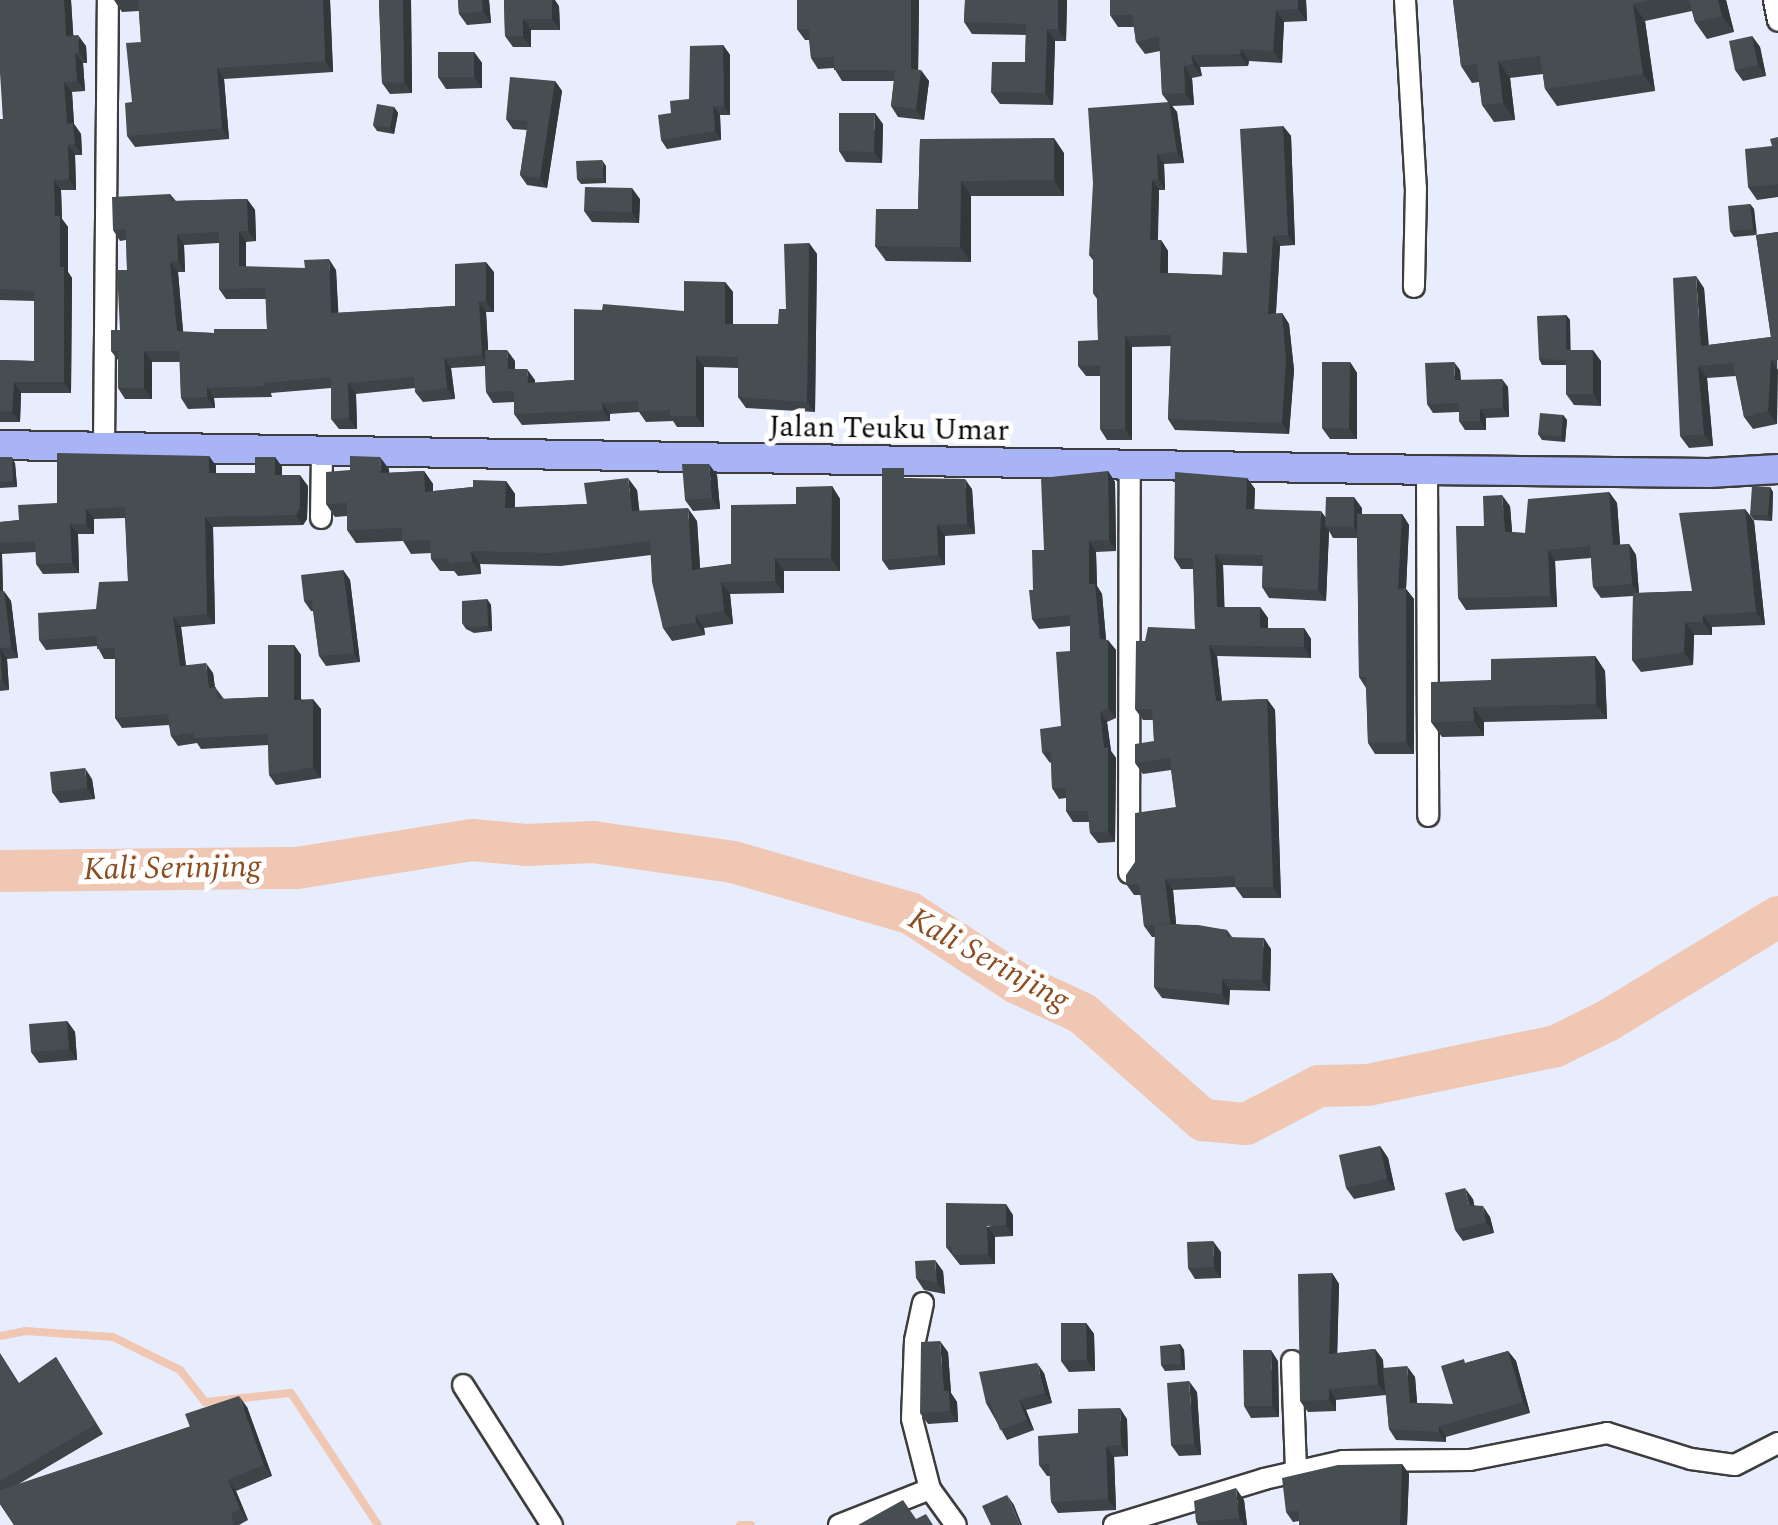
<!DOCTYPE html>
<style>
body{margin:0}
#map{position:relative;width:1778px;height:1525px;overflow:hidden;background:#e8edfd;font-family:Spectral,serif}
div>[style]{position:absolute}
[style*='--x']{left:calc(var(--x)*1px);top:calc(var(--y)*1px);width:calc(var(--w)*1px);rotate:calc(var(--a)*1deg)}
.stream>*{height:8px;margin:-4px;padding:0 4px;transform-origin:4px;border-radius:4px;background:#f0c7b2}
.river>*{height:42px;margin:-21px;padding:0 21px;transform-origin:21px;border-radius:21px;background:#f0c7b2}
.roads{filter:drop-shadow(2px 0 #3d3d3d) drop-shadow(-2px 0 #3d3d3d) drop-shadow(0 2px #3d3d3d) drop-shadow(0 -2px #3d3d3d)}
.street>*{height:20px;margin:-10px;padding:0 10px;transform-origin:10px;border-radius:10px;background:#fff}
.secondary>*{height:28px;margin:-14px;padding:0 14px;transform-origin:14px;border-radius:14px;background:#a9b4f7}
.wall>*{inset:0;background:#3d4346}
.shaded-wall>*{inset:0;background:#323739}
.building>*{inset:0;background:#474e51}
span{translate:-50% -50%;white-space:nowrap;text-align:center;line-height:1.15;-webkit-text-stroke:10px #fff;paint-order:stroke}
.street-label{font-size:30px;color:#0a0a0a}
.water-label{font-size:32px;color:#8e4d20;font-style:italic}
</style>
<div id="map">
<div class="stream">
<i style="--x:0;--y:1336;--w:25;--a:-11"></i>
<i style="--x:25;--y:1331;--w:88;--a:3.9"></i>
<i style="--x:113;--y:1337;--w:75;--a:26.2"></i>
<i style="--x:180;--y:1370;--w:41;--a:52"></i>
<i style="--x:205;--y:1402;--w:86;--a:-6"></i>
<i style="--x:291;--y:1393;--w:158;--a:56.6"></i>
<i style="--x:740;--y:1525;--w:11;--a:0"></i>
</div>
<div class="river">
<i style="--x:0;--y:871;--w:297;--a:-0.6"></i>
<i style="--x:297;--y:868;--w:177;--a:-9.1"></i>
<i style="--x:472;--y:840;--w:55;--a:5.2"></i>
<i style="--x:527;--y:845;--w:66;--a:-2.6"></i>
<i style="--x:593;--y:842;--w:141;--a:8.1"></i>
<i style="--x:733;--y:862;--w:184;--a:16.1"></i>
<i style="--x:910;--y:913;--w:128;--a:33.2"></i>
<i style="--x:1017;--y:983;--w:72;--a:24.8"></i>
<i style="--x:1082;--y:1013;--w:162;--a:41.5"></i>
<i style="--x:1203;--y:1120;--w:43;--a:5.3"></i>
<i style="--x:1246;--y:1124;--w:82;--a:-27.5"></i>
<i style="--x:1319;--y:1086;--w:49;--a:-1.2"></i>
<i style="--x:1368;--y:1085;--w:192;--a:-11.7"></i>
<i style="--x:1556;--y:1046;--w:57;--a:-26.1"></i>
<i style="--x:1607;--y:1021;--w:200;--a:-31.3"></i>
</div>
<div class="roads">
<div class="street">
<i style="--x:1405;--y:0;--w:188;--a:86.7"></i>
<i style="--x:1416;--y:188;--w:99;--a:91.2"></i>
<i style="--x:1774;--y:0;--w:21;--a:79"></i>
<i style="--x:104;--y:447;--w:447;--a:-89.5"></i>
<i style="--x:1427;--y:470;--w:346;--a:89.8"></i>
<i style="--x:321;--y:518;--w:66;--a:-89.1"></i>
<i style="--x:1129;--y:873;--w:408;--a:-89.9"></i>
<i style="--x:923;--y:1303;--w:39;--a:102"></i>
<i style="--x:915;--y:1341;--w:78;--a:92.2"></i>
<i style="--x:912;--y:1419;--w:72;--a:75.6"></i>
<i style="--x:1292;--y:1361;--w:110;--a:87.9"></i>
<i style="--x:463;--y:1385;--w:166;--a:57.6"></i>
<i style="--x:839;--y:1525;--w:98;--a:-21.6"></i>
<i style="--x:930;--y:1489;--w:44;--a:54.2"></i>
<i style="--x:1114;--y:1525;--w:157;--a:-17"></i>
<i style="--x:1264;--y:1479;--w:81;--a:-12.8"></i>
<i style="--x:1343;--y:1461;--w:127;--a:-0.5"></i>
<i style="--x:1470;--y:1460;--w:140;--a:-11.1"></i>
<i style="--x:1607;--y:1433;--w:88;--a:17.2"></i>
<i style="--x:1691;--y:1459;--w:44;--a:7.8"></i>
<i style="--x:1735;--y:1465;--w:48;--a:-27.1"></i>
</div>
<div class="secondary">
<i style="--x:0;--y:445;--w:1427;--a:1"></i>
<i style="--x:1427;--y:470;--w:282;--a:0.6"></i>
<i style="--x:1709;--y:473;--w:69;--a:-3.3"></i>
</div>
</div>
<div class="wall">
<i style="clip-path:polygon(0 0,71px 0,73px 35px,86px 46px,87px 63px,83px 63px,85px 91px,72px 92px,74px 124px,81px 134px,82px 155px,75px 155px,76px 190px,61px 190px,62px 219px,68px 227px,68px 272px,72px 278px,71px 393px,21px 393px,20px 422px,0 422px,0 360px,34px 361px,34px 301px,0 300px,0 119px,3px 119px)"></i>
<i style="clip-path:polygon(114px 0,330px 0,333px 72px,224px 79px,229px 139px,135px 147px,127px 136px,141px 42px,139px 11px,122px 12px)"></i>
<i style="clip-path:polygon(379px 0,411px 0,412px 93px,390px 94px,382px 83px)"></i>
<i style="clip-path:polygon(458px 0,489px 0,491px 23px,467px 25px,459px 14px)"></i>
<i style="clip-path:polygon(504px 0,559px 6px,560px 30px,531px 30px,531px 47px,513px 47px,505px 36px)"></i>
<i style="clip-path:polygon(919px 0,918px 70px,929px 81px,924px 120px,898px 117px,891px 106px,894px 81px,842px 81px,834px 68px,818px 69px,811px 58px,809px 40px,805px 40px,797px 29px)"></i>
<i style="clip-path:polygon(965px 0,1067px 0,1066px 41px,1055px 41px,1053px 105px,1000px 104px,991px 92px,1025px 62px,1026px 35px,972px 34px,964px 22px)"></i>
<i style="clip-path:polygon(1110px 0,1306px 0,1307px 21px,1284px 22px,1282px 63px,1249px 61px,1248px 66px,1200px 67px,1202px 76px,1192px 78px,1194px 105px,1172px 106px,1177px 112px,1184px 163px,1164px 164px,1165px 190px,1159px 190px,1158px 240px,1161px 240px,1168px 251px,1168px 273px,1222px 275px,1247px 253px,1283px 126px,1291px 136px,1295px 245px,1280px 246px,1276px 314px,1282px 313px,1289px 324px,1294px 370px,1289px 434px,1175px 430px,1168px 419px,1171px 346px,1132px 347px,1132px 440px,1107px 440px,1100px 429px,1100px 376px,1086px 376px,1078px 366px,1098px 340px,1097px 299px,1093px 293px,1093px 260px,1089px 255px,1168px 102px,1162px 94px,1160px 51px,1145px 54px,1136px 42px,1134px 27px,1118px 27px,1110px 15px)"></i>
<i style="clip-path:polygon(1453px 0,1726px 0,1734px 32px,1707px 39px,1695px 22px,1692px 11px,1645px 21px,1655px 91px,1557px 106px,1545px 89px,1543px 74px,1510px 78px,1515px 120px,1494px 122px,1482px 105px,1479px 82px,1472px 83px,1461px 66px)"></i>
<i style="clip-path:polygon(1752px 36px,1760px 47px,1766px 76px,1743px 81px,1735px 70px)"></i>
<i style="clip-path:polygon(723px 45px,730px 55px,730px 115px,720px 115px,721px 140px,667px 149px,661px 140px,671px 113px,689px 99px)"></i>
<i style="clip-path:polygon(474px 52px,482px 63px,482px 88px,446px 89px,438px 77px)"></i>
<i style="clip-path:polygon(555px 81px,562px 91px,547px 188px,527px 185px,520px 175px,527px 130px,513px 129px,506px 119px)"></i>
<i style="clip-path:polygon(394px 107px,398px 113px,394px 134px,377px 131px,373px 125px)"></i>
<i style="clip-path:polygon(883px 124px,882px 163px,846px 162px,839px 151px)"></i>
<i style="clip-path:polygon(1778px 137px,1778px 197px,1757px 200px,1748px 187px)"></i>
<i style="clip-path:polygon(920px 139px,1064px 153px,1064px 196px,971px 196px,971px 262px,886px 261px,875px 246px,918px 209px)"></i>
<i style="clip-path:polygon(606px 166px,606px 183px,581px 184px,577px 179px)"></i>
<i style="clip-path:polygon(evenodd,170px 194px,176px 201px,247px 199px,255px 210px,256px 241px,246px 242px,246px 267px,336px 270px,338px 313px,455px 306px,494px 272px,494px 312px,486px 312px,488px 350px,515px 361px,515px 369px,535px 380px,535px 383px,574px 380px,684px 311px,725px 282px,733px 292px,733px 324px,778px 324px,786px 309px,809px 243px,817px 254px,815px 412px,746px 408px,738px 397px,738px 368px,704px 367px,704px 427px,677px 427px,673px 421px,646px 422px,639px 412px,610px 414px,610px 421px,522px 425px,514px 414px,514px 402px,493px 403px,486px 392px,485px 366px,451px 368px,455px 399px,423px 402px,415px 392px,415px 388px,356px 394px,357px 429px,339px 429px,331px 419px,331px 388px,271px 393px,272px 397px,214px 398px,215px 408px,188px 409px,181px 398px,180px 362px,152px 362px,152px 399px,125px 399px,118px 388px,118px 360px,111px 351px,120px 330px,127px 270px,126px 240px,120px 241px,113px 230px,170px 194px,219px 243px,219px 289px,226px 299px,266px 299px,267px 329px,214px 333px,183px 332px,178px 272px,185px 272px,184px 245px,219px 243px)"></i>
<i style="clip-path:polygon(640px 199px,639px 223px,592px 222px,584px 211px)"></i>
<i style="clip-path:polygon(1750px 204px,1754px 209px,1756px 235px,1778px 232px,1777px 424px,1753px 429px,1744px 417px,1736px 376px,1707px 378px,1713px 446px,1689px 448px,1680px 436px,1704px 288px,1708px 345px,1771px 337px,1756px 235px,1734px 237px,1730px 231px)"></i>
<i style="clip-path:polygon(1566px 315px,1570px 320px,1570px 350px,1601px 361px,1601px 406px,1574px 405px,1566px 394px,1566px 365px,1542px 365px,1539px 359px)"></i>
<i style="clip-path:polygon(1350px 362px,1357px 373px,1357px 439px,1330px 439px,1322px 428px)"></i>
<i style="clip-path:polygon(1460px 370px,1461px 380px,1508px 387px,1509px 417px,1486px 418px,1486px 430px,1465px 430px,1459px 421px,1459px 412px,1433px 413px,1427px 404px)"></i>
<i style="clip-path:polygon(1563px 415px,1567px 420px,1565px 442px,1542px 440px,1538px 434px)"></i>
<i style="clip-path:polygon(209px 456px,216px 466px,216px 473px,255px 473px,275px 457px,282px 467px,282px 475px,308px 486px,307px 519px,303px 525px,213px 527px,215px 624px,181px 627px,186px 665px,213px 673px,215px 687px,224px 699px,268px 697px,294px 645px,301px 655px,301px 699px,321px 709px,321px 778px,276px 785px,269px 775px,268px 745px,201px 749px,197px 743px,178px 746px,171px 736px,169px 725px,122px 728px,115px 718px,115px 659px,104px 659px,97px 646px,46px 650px,39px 640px,96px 609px,128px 581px,125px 518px,94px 519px,94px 534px,78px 534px,79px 573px,43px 574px,36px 564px,36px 552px,2px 554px,3px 591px,11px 601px,18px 658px,7px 659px,9px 690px,0 691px,0 522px,19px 520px,57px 503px)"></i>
<i style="clip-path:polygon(0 457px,15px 463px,17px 487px,0 488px)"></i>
<i style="clip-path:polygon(389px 469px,389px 473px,424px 471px,433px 484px,433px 491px,473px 487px,506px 481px,515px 494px,515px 507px,587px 504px,637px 490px,639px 511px,697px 521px,700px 568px,731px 564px,796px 504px,832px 486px,840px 499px,840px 571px,784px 571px,784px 593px,730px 594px,733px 624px,704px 628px,705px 635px,672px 641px,663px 628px,651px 555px,561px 566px,480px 564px,481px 574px,458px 576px,454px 571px,440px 571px,431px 559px,431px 553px,411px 554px,403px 541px,356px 543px,347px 530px,347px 516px,335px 517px,326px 504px,350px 470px)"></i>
<i style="clip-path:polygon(1108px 471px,1115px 482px,1116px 551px,1096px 552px,1097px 586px,1102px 594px,1106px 640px,1116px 650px,1116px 718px,1107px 722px,1111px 751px,1116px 758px,1115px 842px,1098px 843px,1090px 833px,1089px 822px,1073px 822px,1066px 811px,1066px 798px,1059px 799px,1052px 788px,1051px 762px,1050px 763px,1042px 752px,1061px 726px,1070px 651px,1070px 626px,1039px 629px,1032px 619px,1033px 590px)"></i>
<i style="clip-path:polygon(717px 475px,720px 509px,693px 511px,685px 500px)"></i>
<i style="clip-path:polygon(910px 478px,972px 489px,975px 534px,945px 536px,945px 565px,889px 570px,882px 560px)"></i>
<i style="clip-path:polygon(1247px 478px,1255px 489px,1254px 509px,1326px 517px,1362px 508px,1362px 514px,1402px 514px,1409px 525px,1406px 589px,1414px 599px,1414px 754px,1375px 754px,1368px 743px,1366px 688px,1359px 677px,1357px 538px,1333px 538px,1329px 531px,1326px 601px,1269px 598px,1262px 587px,1263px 566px,1223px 565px,1224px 607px,1260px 607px,1268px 618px,1268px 628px,1304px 628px,1311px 639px,1311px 658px,1217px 656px,1222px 701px,1267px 699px,1275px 710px,1281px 898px,1243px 898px,1235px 887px,1173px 890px,1176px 924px,1227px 930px,1232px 937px,1271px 949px,1270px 991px,1230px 990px,1229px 1005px,1162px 998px,1154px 987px,1155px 937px,1152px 937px,1144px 926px,1141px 895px,1134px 895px,1126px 884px,1176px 807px,1171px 770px,1143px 774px,1135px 763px,1154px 741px,1153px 720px,1143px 720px,1135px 709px,1145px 641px,1195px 629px,1193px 569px,1181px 569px,1174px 558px)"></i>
<i style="clip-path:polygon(1770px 487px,1773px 492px,1772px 521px,1754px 520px,1750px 515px)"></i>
<i style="clip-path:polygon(1609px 492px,1617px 503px,1620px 545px,1629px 544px,1636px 555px,1639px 593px,1692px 591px,1745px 509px,1754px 521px,1765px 625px,1712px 627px,1712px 635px,1694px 635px,1693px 665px,1641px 672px,1632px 660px,1633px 596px,1601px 598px,1593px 587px,1591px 558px,1555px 561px,1557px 607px,1466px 610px,1458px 598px,1484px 526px,1510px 506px,1512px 532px,1525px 533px)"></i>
<i style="clip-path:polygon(343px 570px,350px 580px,360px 662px,326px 666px,319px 656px,313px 611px,311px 611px,304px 601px)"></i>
<i style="clip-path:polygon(487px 599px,491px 605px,492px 631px,474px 633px,466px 629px,462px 623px)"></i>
<i style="clip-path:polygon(1595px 656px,1605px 671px,1607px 719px,1484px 722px,1484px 736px,1442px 737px,1431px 722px,1491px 680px)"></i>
<i style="clip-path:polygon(92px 779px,95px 799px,60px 803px,52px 792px)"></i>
<i style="clip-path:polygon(67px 1021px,75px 1032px,77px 1060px,39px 1063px,31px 1052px)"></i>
<i style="clip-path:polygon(1380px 1146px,1388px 1158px,1395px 1190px,1354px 1199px,1346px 1188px)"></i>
<i style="clip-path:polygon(1473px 1199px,1474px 1205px,1490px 1217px,1494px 1233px,1463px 1241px,1455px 1230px)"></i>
<i style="clip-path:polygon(1013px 1215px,1013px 1236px,995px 1237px,995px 1264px,960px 1265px,946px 1247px)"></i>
<i style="clip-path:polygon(1221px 1252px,1221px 1278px,1195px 1279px,1188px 1268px)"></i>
<i style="clip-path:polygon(943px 1271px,945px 1294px,924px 1290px,916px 1278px)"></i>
<i style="clip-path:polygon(1332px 1273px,1339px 1284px,1337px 1353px,1375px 1349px,1383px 1360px,1383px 1368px,1415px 1377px,1417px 1403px,1453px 1404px,1466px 1363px,1508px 1351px,1516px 1361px,1530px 1413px,1446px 1437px,1446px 1442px,1396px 1440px,1389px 1429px,1386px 1395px,1336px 1400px,1336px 1411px,1308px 1412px,1300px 1401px)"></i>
<i style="clip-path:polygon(1086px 1323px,1094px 1334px,1095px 1371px,1069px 1372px,1061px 1361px)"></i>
<i style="clip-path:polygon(1180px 1344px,1184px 1350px,1185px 1370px,1165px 1371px,1161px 1365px)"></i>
<i style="clip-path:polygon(948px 1352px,951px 1393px,957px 1402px,958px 1422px,928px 1424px,920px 1413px)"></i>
<i style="clip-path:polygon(0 1353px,19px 1383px,56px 1357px,103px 1434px,17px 1485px,247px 1407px,272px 1476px,236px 1491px,248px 1520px,239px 1525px,14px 1525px,0 1504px)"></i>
<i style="clip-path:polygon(1278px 1361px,1279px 1417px,1251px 1418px,1244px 1406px)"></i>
<i style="clip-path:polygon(1044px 1373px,1052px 1403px,1026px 1410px,1034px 1430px,1007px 1440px,986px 1403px)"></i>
<i style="clip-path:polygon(1197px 1392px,1201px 1455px,1179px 1456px,1171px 1445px)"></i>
<i style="clip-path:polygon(1127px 1419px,1128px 1456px,1114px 1457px,1116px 1510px,1058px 1513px,1051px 1502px,1050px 1476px,1047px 1476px,1039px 1465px,1078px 1433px)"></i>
<i style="clip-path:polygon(1402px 1464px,1409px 1474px,1407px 1525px,1299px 1525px,1299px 1521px,1293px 1522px,1286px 1512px)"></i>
<i style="clip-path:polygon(1244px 1500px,1247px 1525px,1198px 1525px,1196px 1522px)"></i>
</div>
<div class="shaded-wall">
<i style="clip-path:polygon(64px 0,71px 0,74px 46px,66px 36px)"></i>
<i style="clip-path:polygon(323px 0,330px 0,333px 72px,325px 61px)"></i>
<i style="clip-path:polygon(403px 0,411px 0,412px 93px,404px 82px)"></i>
<i style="clip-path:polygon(482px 0,489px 0,491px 23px,483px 11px)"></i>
<i style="clip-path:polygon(552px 0,555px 0,559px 6px,560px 30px,552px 19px)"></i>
<i style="clip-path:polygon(911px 0,919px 0,918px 80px,911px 69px)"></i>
<i style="clip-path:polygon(1058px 0,1067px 0,1066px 41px,1058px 29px)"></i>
<i style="clip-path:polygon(1298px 0,1306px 0,1307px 21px,1298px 9px)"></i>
<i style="clip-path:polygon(1718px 0,1726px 0,1734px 32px,1722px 16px)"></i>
<i style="clip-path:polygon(1633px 4px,1645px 21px,1655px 91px,1643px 74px)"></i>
<i style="clip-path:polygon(1276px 10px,1284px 22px,1282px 63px,1273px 51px)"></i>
<i style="clip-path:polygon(523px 19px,531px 30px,531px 47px,523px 36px)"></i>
<i style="clip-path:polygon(1047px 29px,1055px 41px,1053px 105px,1045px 93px)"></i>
<i style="clip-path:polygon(78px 35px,86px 46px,87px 63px,79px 53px)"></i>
<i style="clip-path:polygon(1752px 36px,1760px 47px,1766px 76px,1758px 65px)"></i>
<i style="clip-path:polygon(723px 45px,730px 55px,730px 115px,724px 106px)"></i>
<i style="clip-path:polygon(1241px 49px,1249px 61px,1248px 66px,1240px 54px)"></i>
<i style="clip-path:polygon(474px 52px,482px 63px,482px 88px,474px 77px)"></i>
<i style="clip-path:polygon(75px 53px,83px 63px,85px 91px,77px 81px)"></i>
<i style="clip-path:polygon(1191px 55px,1200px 67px,1202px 76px,1193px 64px)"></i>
<i style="clip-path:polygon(1498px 61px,1510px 78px,1515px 120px,1503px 103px)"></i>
<i style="clip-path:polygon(1184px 66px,1192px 78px,1194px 105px,1185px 93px)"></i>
<i style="clip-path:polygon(217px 68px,224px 79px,229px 139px,222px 128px)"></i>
<i style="clip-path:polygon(921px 70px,929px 81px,924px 120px,916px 109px)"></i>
<i style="clip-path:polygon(555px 81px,562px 91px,547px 188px,540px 178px)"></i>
<i style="clip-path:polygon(64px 82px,72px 92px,74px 124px,81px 134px,82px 155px,75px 144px,67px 124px)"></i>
<i style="clip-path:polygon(1169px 102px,1177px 112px,1184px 163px,1177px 152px)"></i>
<i style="clip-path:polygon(713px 106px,720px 115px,721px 140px,715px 131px)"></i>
<i style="clip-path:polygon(394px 107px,398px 113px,394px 134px,390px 128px)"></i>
<i style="clip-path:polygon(875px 113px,883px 124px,882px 163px,874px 152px)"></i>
<i style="clip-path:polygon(1283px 126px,1291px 136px,1295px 245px,1288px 235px)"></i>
<i style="clip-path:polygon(1054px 138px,1064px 153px,1064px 196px,1054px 180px)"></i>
<i style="clip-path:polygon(68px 145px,75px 155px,76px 190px,69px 179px)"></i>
<i style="clip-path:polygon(1157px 154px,1164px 164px,1165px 190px,1158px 179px)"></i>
<i style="clip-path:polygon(602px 160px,606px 166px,606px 183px,603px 178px)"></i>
<i style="clip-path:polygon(54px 180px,61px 190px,62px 219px,68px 227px,68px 272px,72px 278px,71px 393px,64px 382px,60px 267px,55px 216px)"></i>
<i style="clip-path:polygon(1152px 180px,1159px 190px,1157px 250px,1150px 240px)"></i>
<i style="clip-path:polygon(961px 181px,971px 196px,971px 262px,960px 247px)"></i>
<i style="clip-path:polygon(632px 188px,640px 199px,639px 223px,632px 212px)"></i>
<i style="clip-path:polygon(247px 199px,255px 210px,256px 241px,248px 231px)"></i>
<i style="clip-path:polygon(1750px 204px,1754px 209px,1757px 235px,1753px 229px)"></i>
<i style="clip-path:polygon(239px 231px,246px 242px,246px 277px,239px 266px)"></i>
<i style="clip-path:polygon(177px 234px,184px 245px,185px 272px,178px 261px)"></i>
<i style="clip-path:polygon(1273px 236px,1280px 246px,1275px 325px,1268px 314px)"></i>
<i style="clip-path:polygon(1161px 240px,1168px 251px,1167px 283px,1160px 273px)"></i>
<i style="clip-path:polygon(809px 243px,817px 254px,815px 412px,807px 402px)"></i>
<i style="clip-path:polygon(329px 259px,336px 270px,339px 324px,331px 313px)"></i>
<i style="clip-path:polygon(170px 262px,178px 272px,184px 342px,177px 331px)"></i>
<i style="clip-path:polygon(486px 262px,494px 272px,494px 312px,486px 301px)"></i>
<i style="clip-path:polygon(1696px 276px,1704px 288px,1710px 359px,1701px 346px)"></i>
<i style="clip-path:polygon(725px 282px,733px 292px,733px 335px,725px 324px)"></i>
<i style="clip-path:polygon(479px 302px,486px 312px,489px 366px,482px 355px)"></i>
<i style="clip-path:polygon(1282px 313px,1289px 324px,1294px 370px,1289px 434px,1282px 423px)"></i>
<i style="clip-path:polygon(1566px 315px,1570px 320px,1571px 365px,1567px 360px)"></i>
<i style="clip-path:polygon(1125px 336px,1132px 347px,1132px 440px,1125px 429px)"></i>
<i style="clip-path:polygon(507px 350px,515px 361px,515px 380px,508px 369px)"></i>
<i style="clip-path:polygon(1593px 350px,1601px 361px,1601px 406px,1593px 394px)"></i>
<i style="clip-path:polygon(144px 351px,152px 362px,152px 399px,144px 388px)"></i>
<i style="clip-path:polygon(696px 356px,704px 367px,704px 427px,696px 416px)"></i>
<i style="clip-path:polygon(444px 358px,451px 368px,455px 399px,447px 388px)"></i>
<i style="clip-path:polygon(1771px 360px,1778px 370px,1777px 424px,1768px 411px)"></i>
<i style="clip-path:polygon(1350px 362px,1357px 373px,1357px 439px,1349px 428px)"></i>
<i style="clip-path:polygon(1454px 362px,1460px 370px,1461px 389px,1455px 380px)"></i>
<i style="clip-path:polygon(1698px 366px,1707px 378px,1713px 446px,1704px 434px)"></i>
<i style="clip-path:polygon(527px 369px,535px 380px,535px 394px,528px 383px)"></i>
<i style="clip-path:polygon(1502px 379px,1508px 387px,1509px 417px,1503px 408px)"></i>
<i style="clip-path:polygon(14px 382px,21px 393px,20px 422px,12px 412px)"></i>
<i style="clip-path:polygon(348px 383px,356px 394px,357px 429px,349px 418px)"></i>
<i style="clip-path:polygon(207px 388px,214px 398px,215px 408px,207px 397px)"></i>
<i style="clip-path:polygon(602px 403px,610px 414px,610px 421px,603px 410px)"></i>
<i style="clip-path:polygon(1480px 409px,1486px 418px,1486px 430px,1480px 421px)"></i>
<i style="clip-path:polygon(1563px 415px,1567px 420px,1565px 442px,1561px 437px)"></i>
<i style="clip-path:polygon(209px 456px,216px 466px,216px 484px,209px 473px)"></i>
<i style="clip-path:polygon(12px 457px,15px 463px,17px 487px,13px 481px)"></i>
<i style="clip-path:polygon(275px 457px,282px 467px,282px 485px,275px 475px)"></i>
<i style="clip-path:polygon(380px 457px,389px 469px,390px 486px,381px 473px)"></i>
<i style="clip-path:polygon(709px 464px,717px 475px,720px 509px,712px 498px)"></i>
<i style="clip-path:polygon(424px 471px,433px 484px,433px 505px,425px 492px)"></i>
<i style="clip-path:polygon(1108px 471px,1115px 482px,1116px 551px,1109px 540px)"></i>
<i style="clip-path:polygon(300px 475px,308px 486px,307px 519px,303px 525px,296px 515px)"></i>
<i style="clip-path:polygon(628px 478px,637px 490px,641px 524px,632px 511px)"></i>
<i style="clip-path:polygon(1247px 478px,1255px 489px,1254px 520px,1246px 509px)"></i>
<i style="clip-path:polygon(965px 479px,972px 489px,975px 534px,967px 524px)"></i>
<i style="clip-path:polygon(506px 481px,515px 494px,514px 520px,505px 508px)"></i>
<i style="clip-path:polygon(832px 486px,840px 499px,840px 571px,831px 558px)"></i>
<i style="clip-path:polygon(1770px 487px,1773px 492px,1772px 521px,1768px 515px)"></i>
<i style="clip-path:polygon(1609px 492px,1617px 503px,1621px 556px,1613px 545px)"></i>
<i style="clip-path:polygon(1502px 495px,1510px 506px,1513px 543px,1505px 532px)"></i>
<i style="clip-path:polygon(1354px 497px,1362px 508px,1361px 538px,1354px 527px)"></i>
<i style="clip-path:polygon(688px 508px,697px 521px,701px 582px,692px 570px)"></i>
<i style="clip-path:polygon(86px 509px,94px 519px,94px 534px,86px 524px)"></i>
<i style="clip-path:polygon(1745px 509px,1754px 521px,1765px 625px,1756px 612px)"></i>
<i style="clip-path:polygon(1321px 511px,1329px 522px,1325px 526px,1329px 531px,1326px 601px,1318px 590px)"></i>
<i style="clip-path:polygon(1402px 514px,1409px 525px,1406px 589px,1414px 599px,1414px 754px,1406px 742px,1398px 589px)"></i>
<i style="clip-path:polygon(205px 517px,213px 527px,215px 624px,207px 614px)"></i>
<i style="clip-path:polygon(70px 524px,78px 534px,79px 573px,72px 563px)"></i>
<i style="clip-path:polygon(937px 525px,945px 536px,945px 565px,938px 555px)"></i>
<i style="clip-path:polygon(1089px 541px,1096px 552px,1097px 586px,1102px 594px,1107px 650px,1100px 639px,1089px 584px)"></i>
<i style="clip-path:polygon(1629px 544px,1636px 555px,1639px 595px,1632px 584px)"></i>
<i style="clip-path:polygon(1548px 550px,1555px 561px,1557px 607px,1550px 596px)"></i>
<i style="clip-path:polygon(0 551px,2px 554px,3px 602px,0 597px)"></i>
<i style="clip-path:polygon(471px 551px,480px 564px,481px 574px,472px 561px)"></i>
<i style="clip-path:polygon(1215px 554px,1223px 565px,1225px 618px,1217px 607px)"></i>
<i style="clip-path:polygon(775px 558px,784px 571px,784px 593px,775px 581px)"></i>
<i style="clip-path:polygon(343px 570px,350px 580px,360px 662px,354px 653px)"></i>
<i style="clip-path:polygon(721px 582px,730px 594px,733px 624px,724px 611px)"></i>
<i style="clip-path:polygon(4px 591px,11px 601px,18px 658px,11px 647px)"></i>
<i style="clip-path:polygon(487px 599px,491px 605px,492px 631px,488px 626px)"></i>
<i style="clip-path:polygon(1260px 607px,1268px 618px,1268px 639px,1260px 628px)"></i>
<i style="clip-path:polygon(695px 615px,704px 628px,705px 635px,696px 622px)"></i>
<i style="clip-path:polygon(1703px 615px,1712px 627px,1712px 635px,1703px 622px)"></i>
<i style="clip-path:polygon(173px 617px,181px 627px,187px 676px,180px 666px)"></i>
<i style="clip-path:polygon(1685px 622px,1694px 635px,1693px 665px,1684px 652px)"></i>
<i style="clip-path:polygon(1304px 628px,1311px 639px,1311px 658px,1304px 647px)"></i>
<i style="clip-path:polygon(1108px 640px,1116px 650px,1116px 718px,1108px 708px)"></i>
<i style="clip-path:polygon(294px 645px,301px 655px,301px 710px,294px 700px)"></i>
<i style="clip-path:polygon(1209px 645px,1217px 656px,1223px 712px,1216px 701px)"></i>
<i style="clip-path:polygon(0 648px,7px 659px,9px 690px,2px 680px)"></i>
<i style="clip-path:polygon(1595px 656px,1605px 671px,1607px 719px,1596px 704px)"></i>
<i style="clip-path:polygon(206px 663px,213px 673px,216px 698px,209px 688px)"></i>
<i style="clip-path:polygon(313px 699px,321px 709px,321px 778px,313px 767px)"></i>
<i style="clip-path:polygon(1267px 699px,1275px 710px,1281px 898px,1273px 887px)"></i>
<i style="clip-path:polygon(1473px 707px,1484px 722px,1484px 736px,1474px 721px)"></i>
<i style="clip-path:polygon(1100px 712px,1107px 722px,1111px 751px,1116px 758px,1115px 842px,1108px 831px,1104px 748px)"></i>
<i style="clip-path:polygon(85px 768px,92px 779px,95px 799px,87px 788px)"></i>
<i style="clip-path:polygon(1165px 879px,1173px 890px,1177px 934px,1170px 923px)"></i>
<i style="clip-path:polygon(1264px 938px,1271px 949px,1270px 991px,1262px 980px)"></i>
<i style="clip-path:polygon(1222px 979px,1230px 990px,1229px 1005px,1222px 994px)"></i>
<i style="clip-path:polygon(67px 1021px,75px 1032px,77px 1060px,69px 1049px)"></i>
<i style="clip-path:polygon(1380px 1146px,1388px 1158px,1395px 1190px,1387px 1179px)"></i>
<i style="clip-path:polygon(1465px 1188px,1473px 1199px,1476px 1216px,1469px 1205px)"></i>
<i style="clip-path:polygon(1006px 1204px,1013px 1215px,1013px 1236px,1006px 1225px)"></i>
<i style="clip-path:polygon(1483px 1206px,1490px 1217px,1494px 1233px,1486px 1222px)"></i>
<i style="clip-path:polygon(987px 1226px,995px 1237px,995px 1264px,988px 1254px)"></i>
<i style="clip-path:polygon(1213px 1241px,1221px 1252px,1221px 1278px,1214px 1267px)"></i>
<i style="clip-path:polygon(935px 1260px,943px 1271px,945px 1294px,937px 1283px)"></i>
<i style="clip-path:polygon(1332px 1273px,1339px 1284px,1337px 1365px,1329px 1354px)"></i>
<i style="clip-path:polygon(1086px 1323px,1094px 1334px,1095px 1371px,1087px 1360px)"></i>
<i style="clip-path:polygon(940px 1341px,948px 1352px,951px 1393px,957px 1402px,958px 1422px,950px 1411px,944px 1391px)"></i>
<i style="clip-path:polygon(1180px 1344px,1184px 1350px,1185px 1370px,1181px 1364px)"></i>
<i style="clip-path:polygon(1375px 1349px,1383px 1360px,1386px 1395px,1378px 1384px)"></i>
<i style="clip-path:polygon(1271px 1350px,1278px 1361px,1279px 1417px,1272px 1406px)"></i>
<i style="clip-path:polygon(1508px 1351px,1516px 1361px,1530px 1413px,1523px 1402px)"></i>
<i style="clip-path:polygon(1037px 1363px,1044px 1373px,1052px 1403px,1045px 1393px)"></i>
<i style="clip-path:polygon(1407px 1366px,1415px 1377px,1418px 1413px,1410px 1403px)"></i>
<i style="clip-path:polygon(1189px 1381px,1197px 1392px,1201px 1455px,1194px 1444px)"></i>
<i style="clip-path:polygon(1329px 1389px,1336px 1400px,1336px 1411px,1329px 1400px)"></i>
<i style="clip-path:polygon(239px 1396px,247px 1407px,272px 1476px,264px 1465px)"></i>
<i style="clip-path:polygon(1019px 1400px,1026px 1410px,1034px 1430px,1027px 1420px)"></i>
<i style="clip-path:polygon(1120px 1408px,1127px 1419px,1128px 1456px,1121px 1445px)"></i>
<i style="clip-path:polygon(1439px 1426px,1446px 1437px,1446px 1442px,1439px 1432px)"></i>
<i style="clip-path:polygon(1106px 1446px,1114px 1457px,1116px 1510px,1108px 1499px)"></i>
<i style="clip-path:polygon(1402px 1464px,1409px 1474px,1407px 1525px,1400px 1525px)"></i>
<i style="clip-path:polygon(228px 1480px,236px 1491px,248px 1520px,240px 1509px)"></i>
<i style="clip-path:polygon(1236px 1488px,1244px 1500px,1247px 1525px,1244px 1525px,1239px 1518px)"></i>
<i style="clip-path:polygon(1007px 1495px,1014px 1505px,1022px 1525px,1020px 1525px)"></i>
</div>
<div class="building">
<i style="clip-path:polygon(0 0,64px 0,66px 36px,78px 35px,79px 53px,75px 53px,77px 81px,64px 82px,67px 124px,73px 123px,75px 144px,68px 145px,69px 179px,54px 180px,55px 216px,60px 216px,60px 267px,64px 267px,64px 382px,14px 382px,12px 412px,0 411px,0 360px,34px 361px,34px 291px,0 289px,0 119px,3px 119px,0 73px)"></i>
<i style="clip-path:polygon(138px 0,323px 0,325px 61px,217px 68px,222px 128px,127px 136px,125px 103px,132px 102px,126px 43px,141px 42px)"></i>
<i style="clip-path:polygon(379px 0,403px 0,404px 82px,382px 83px)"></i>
<i style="clip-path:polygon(458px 0,482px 0,483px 11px,459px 14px)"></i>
<i style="clip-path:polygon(504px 0,552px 0,552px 19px,523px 19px,523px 36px,505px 36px)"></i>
<i style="clip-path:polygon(797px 0,911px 0,911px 69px,921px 70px,916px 109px,891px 106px,895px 70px,834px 70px,834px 57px,811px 58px,809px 29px,797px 29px)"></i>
<i style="clip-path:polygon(965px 0,1058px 0,1058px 29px,1047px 29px,1045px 93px,991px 92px,992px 62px,1025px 62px,1026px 24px,964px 22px)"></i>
<i style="clip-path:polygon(1110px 0,1298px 0,1298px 9px,1276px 10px,1273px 51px,1241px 49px,1240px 54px,1191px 55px,1193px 64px,1184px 66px,1185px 93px,1162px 94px,1159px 37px,1136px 42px,1132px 15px,1110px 15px)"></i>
<i style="clip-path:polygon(1453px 0,1652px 0,1633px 4px,1643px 74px,1545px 89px,1540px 56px,1498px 61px,1503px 103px,1482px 105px,1477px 64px,1461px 66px)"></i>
<i style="clip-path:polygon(1689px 0,1718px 0,1722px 16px,1695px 22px)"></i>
<i style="clip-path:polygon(1752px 36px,1758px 65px,1735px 70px,1729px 41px)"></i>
<i style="clip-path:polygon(723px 45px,724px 106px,713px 106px,715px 131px,661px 140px,658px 115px,671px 113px,670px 101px,689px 99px,690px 46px)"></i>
<i style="clip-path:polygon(438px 52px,474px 52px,474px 77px,438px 77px)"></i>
<i style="clip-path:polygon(510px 77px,555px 81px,540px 178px,520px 175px,528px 121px,506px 119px)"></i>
<i style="clip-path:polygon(1169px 102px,1177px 152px,1157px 154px,1158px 179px,1152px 180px,1150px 240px,1161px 240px,1160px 273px,1222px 275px,1223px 252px,1247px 253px,1240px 129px,1283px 126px,1288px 235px,1273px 236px,1268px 314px,1282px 313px,1286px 359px,1282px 423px,1168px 419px,1171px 335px,1125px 336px,1125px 429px,1100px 429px,1100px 365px,1078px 366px,1078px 341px,1098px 340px,1097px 293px,1093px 293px,1093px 255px,1089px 255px,1093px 183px,1088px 108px)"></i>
<i style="clip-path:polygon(377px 104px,394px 107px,390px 128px,373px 125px)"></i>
<i style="clip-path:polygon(839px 113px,875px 113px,874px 152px,839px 151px)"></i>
<i style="clip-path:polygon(1778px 137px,1778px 184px,1748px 187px,1745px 149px,1772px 146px,1770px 139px)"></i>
<i style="clip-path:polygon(1054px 138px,1054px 180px,961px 181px,960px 247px,875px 246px,876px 209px,918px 209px,920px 139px)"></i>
<i style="clip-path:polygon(602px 160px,603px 178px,577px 179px,576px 161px)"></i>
<i style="clip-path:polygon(585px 187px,632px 188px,632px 212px,584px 211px)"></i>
<i style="clip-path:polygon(evenodd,170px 194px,171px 201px,247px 199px,248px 231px,239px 231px,239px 266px,305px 268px,304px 260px,329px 259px,331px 313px,455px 306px,455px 264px,486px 262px,486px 301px,479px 302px,482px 355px,444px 358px,447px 388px,415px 392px,414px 377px,348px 383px,349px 418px,331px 419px,331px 377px,264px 383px,264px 386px,207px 388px,207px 397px,181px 398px,179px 351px,144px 351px,144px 388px,118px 388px,118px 351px,111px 351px,111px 330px,120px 330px,117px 270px,127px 270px,126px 229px,113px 230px,112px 197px,170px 194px,219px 232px,219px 289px,265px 288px,267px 329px,214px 329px,214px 333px,177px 331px,170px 262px,178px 261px,177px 234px,219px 232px)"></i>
<i style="clip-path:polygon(1750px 204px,1753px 229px,1730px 231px,1728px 206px)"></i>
<i style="clip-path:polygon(1778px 232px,1778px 360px,1771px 360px,1768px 411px,1744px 417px,1733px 363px,1698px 366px,1704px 434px,1680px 436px,1673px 278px,1696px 276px,1701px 346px,1771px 337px,1756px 235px)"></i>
<i style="clip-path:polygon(809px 243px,807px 402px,738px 397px,738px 357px,696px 356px,696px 416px,670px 416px,670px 410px,639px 411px,638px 401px,602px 403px,603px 410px,514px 414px,514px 391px,486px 392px,485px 350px,507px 350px,508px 369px,527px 369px,528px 383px,574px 380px,574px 309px,602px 310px,603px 304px,684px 311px,684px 281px,725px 282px,725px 324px,778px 324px,779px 309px,786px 309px,784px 244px)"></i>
<i style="clip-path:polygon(1566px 315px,1566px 360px,1539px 359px,1537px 316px)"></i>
<i style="clip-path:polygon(1566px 350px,1593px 350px,1593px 394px,1566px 394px)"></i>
<i style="clip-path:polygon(1322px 362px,1350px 362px,1349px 428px,1322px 428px)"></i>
<i style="clip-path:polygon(1454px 362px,1455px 380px,1502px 379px,1503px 408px,1480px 409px,1480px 421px,1459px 421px,1459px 403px,1427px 404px,1425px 363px)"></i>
<i style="clip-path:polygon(1540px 413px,1563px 415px,1561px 437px,1538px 434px)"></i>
<i style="clip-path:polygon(57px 453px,209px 456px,209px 473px,255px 473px,255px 457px,275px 457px,275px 475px,300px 475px,300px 508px,296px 515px,205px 517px,207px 614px,173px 617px,180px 666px,206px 663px,209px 688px,216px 687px,217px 699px,268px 697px,268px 645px,294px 645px,294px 700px,313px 699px,313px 767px,269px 775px,268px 734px,194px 738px,193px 732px,171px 736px,168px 714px,115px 718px,115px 648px,97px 649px,97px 636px,39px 640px,38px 613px,96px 609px,99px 582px,128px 581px,125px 507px,86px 509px,86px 524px,70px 524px,72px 563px,36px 564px,35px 541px,0 543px,0 522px,19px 520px,18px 505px,57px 503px)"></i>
<i style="clip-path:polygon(350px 456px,380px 457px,381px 473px,424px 471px,425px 492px,473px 487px,473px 480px,506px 481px,505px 508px,587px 504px,584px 483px,628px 478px,632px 511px,688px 508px,692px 570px,731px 564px,731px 505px,796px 504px,796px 487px,832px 486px,831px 558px,775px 558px,775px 581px,721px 582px,724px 611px,695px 615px,696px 622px,663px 628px,652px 582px,650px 541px,552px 553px,471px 551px,472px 561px,449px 563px,449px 558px,431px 559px,430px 540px,402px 541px,402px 528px,347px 530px,347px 503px,326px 504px,326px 472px,350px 470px)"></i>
<i style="clip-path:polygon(0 457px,12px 457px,13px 481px,0 482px)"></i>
<i style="clip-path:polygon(682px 464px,709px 464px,712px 498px,685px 500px)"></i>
<i style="clip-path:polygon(882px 468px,904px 468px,904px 478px,965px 479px,967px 524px,937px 525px,938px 555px,882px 560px)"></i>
<i style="clip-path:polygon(1108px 471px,1109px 540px,1089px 541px,1089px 584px,1095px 584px,1100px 639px,1108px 640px,1108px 708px,1100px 712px,1104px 748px,1108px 747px,1108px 831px,1090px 833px,1088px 811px,1066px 811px,1066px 788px,1052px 788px,1051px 751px,1042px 752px,1040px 729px,1061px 726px,1056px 652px,1070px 651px,1070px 615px,1032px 619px,1029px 590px,1033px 590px,1032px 550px,1044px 550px,1041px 478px)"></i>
<i style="clip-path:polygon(1175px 472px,1247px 478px,1246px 509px,1321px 511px,1318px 590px,1262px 587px,1263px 555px,1215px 554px,1217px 607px,1260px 607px,1260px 628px,1304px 628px,1304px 647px,1209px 645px,1216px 701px,1267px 699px,1273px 887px,1235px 887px,1235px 876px,1165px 879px,1170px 923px,1159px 924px,1198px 925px,1227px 930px,1226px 937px,1264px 938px,1262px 980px,1222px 979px,1222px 994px,1154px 987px,1155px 925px,1144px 926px,1139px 884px,1126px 884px,1126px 875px,1135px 862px,1135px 813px,1176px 807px,1170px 758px,1135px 763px,1135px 744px,1154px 741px,1152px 709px,1135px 709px,1136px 641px,1145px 641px,1148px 627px,1195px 629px,1193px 558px,1174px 558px)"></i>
<i style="clip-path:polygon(1752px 486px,1770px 487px,1768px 515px,1750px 515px)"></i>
<i style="clip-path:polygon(1609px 492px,1613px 545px,1629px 544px,1632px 584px,1593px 587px,1590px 546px,1548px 550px,1550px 596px,1458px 598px,1456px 526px,1484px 526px,1483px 496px,1502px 495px,1505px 532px,1525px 533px,1528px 499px)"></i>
<i style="clip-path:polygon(1326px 497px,1354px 497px,1354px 527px,1325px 526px)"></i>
<i style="clip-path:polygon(1745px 509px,1756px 612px,1703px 615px,1703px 622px,1685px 622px,1684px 652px,1632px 660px,1633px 593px,1692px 591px,1679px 513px)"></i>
<i style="clip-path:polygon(1357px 514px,1402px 514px,1398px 589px,1406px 588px,1406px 742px,1368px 743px,1366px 677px,1359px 677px)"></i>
<i style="clip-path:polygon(343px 570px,354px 653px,319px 656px,312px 600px,304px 601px,301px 575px)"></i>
<i style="clip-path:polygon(0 591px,4px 591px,11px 647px,0 648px,2px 680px,0 680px)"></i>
<i style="clip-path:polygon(487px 599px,488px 626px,470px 627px,462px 623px,462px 601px)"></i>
<i style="clip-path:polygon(1595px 656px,1596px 704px,1473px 707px,1474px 721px,1431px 722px,1431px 682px,1491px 680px,1491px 659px)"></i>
<i style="clip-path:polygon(85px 768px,87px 788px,52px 792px,50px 772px)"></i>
<i style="clip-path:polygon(67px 1021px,69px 1049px,31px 1052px,29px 1024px)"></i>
<i style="clip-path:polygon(1380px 1146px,1387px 1179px,1346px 1188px,1339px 1155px)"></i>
<i style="clip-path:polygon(1465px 1188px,1469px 1205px,1483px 1206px,1486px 1222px,1455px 1230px,1445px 1193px)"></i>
<i style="clip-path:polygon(946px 1203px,1006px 1204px,1006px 1225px,987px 1226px,988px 1254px,953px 1255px,951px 1246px,946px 1247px)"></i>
<i style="clip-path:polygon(1213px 1241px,1214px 1267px,1188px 1268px,1187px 1242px)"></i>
<i style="clip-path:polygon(935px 1260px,937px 1283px,916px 1278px,915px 1261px)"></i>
<i style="clip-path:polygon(1332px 1273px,1329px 1354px,1375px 1349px,1378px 1384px,1329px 1389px,1329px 1400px,1300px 1401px,1298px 1274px)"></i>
<i style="clip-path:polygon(1061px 1323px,1086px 1323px,1087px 1360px,1061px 1361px)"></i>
<i style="clip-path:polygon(940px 1341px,944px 1391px,949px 1391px,950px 1411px,920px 1413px,921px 1342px)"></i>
<i style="clip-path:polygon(1180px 1344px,1181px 1364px,1161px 1365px,1160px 1346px)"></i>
<i style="clip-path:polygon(1243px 1350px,1271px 1350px,1272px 1406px,1244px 1406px)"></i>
<i style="clip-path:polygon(1508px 1351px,1523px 1402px,1439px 1426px,1439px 1432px,1389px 1429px,1383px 1368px,1407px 1366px,1410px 1403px,1453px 1404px,1441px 1366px,1464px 1359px,1465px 1363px)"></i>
<i style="clip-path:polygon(0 1354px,18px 1384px,56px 1357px,96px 1424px,0 1481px)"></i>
<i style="clip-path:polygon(1037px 1363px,1045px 1393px,1019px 1400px,1027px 1420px,1000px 1430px,990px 1403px,986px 1403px,979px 1372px)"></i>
<i style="clip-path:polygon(1189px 1381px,1194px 1444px,1171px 1445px,1167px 1383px)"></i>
<i style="clip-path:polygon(239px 1396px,264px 1465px,228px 1480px,240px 1509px,232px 1513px,233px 1525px,14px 1525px,0 1504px,0 1490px,190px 1427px,185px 1414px)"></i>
<i style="clip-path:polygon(1120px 1408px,1121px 1445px,1106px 1446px,1108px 1499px,1051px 1502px,1049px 1464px,1039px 1465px,1038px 1436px,1078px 1433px,1078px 1409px)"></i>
<i style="clip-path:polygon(1402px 1464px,1400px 1525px,1299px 1525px,1299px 1511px,1286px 1512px,1282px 1478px,1338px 1465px)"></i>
<i style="clip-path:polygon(1236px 1488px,1239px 1518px,1196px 1522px,1194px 1501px)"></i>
<i style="clip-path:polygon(1007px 1495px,1020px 1525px,991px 1525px,982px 1506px)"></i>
<i style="clip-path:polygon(903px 1500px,916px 1519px,926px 1514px,933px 1525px,858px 1525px)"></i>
</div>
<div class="street-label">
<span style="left:889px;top:429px;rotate:1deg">Jalan Teuku Umar</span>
</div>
<div class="water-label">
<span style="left:172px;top:869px;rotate:-1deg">Kali Serinjing</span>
<span style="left:988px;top:960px;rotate:29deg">Kali Serinjing</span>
</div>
</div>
